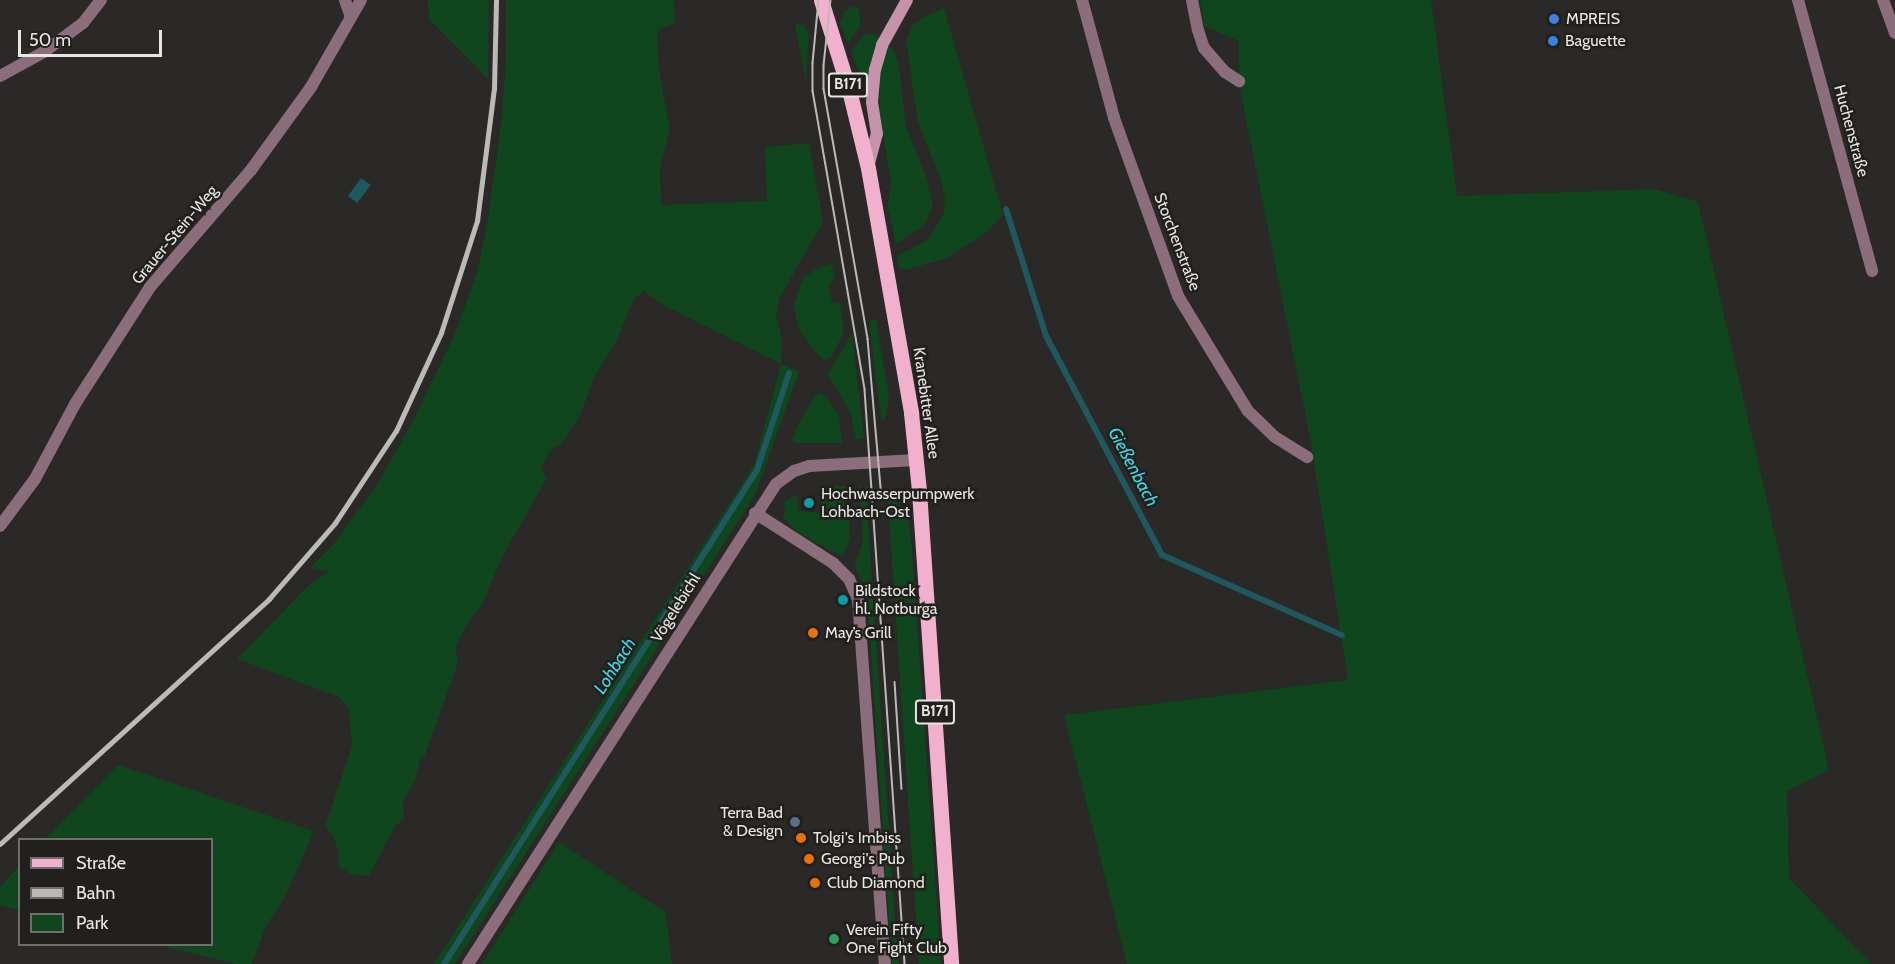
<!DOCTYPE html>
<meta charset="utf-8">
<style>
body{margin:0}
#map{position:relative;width:1895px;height:964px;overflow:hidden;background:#2b2927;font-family:Cabin,sans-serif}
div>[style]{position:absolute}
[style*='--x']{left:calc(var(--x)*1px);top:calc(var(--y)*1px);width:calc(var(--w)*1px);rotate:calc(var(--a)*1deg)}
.green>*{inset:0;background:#0f461d}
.water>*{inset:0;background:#1f585e}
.stream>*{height:6px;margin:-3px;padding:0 3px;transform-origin:3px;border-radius:3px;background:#1f585e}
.street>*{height:12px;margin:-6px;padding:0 6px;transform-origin:6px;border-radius:6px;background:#8c6d7b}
.secondary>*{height:12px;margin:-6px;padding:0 6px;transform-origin:6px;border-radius:6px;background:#c593aa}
.primary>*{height:15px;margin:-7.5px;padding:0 7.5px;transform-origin:7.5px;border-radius:7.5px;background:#f0b0ce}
.tram>*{height:1.5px;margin:-0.75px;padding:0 0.75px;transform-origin:0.75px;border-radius:0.75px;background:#bbbab8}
.rail>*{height:4.5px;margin:-2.25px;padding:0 2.25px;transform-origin:2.25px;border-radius:2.25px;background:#bbbab8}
.dots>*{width:16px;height:16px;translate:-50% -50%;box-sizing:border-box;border:3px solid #22201d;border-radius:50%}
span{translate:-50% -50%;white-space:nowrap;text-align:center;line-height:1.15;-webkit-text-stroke:5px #22201d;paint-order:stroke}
.shield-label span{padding:2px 4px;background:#22201d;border:2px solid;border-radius:4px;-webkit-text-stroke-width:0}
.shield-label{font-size:15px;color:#e7e6e4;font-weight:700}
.poi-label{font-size:16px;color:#e7e6e4}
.left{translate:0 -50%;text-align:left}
.right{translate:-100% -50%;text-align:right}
.street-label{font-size:16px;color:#e7e6e4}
.water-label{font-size:18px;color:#39dbea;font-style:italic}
.legend{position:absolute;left:18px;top:838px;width:195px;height:108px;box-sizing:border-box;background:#22201d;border:2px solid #716f6d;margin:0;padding:8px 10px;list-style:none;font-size:18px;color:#e7e6e4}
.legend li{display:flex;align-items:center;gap:12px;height:30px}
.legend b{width:30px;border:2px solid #716f6d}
.scale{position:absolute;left:18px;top:30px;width:144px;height:27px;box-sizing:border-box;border:3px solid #e7e6e4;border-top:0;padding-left:8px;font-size:18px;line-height:21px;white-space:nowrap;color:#e7e6e4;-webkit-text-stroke:4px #22201d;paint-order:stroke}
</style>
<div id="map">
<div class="green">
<i style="clip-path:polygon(428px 0,489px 0,488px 79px,429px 19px)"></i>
<i style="clip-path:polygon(506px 0,674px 0,675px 23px,660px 29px,657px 34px,659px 72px,670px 128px,660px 168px,661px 205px,767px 201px,765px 147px,809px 143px,823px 222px,780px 297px,776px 315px,782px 342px,781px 364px,799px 372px,755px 495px,455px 964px,434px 964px,754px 465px,781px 364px,661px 304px,644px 291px,634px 299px,616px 342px,594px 377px,580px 416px,562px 443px,549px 452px,541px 470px,547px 478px,502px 557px,481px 607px,467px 624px,455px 649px,458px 661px,454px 674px,425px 755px,420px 760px,415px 781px,403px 801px,404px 819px,395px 826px,369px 876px,351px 874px,338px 866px,339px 854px,333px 835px,325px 827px,352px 746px,349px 709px,339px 697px,237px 659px,308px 586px,329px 571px,310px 568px,332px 546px,375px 488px,412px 423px,454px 336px,477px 273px,488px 219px,501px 125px,506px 63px)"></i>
<i style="clip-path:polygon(1200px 0,1431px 0,1457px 196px,1655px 189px,1698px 202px,1829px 770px,1787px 791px,1789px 878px,1871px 964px,1127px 964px,1064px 715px,1348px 680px,1311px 442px,1239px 85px,1239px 41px,1204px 26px)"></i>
<i style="clip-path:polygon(852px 7px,859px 7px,861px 25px,848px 43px,840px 24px,844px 12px)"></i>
<i style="clip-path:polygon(944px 8px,1003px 215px,987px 232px,948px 258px,908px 269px,899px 269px,897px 256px,929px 239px,944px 213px,945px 198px,941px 180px,918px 123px,906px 41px,913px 25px,925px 16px)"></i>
<i style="clip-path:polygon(799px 24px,805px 26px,809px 34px,806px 80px,795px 25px)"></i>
<i style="clip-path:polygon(871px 33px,879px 37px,867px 78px,863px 81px,851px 51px,864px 35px)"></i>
<i style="clip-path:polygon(888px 45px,894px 51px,898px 62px,906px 127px,927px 179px,932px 201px,931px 211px,924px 226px,896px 244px,889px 213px,887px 212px,891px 182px,879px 108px,881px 67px)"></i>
<i style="clip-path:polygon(832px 263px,835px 280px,829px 284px,832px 303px,840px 302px,844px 333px,831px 357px,825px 361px,818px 355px,799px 330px,794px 305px,803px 278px,818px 268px)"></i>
<i style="clip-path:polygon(876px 320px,889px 396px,885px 421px,881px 419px,869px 321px)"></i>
<i style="clip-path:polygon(852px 333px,864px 438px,856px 440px,850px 412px,828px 374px)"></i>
<i style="clip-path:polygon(819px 393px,826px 396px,839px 416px,842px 443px,795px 443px,792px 440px,796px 429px,813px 399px)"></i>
<i style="clip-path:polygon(859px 485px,868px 487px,868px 522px,898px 964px,892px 964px,867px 597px,862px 581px,854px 566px,863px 542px)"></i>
<i style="clip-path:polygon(826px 486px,846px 486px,850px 539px,843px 557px,797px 532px,784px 518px,785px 501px,797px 494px,798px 511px,822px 513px,820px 491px,826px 490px)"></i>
<i style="clip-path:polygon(891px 494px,908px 517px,911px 538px,941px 964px,919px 964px,888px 501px)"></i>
<i style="clip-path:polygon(118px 765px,314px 831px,285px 897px,266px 926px,252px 964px,236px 964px,158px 945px,212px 944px,212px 840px,45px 839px)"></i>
<i style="clip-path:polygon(559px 842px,665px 912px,672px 964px,482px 964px)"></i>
<i style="clip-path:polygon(19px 866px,19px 910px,0 905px,0 887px)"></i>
</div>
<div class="water">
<i style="clip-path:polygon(361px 178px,371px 185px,357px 203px,348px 196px)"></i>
</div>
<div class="stream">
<i style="--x:1006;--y:209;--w:133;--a:72.5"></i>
<i style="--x:1046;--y:336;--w:248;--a:62.1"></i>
<i style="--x:1162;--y:555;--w:197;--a:24"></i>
<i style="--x:444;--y:964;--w:585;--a:-57.64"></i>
<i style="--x:757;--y:470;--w:102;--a:-71.7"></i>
</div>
<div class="street">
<i style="--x:345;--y:0;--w:18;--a:71"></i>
<i style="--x:1082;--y:0;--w:122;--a:74.8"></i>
<i style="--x:1114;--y:118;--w:189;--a:70.2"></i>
<i style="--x:1178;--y:296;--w:135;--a:58.7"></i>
<i style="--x:1248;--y:411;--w:37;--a:44"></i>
<i style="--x:1275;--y:437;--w:38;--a:32"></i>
<i style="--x:1192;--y:0;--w:31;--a:79"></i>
<i style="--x:1198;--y:30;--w:19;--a:72"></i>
<i style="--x:1204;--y:48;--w:32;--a:49"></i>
<i style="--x:1225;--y:72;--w:17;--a:33"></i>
<i style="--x:1798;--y:0;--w:281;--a:74.7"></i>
<i style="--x:1883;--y:0;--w:35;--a:70"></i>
<i style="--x:0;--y:76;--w:50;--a:-28.6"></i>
<i style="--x:44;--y:52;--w:49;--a:-36.6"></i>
<i style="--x:83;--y:23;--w:29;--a:-52"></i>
<i style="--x:755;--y:513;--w:93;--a:32.7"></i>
<i style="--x:833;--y:563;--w:23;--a:45"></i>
<i style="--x:849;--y:579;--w:22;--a:66"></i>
<i style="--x:858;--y:599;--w:366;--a:85.8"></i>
<i style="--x:0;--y:526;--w:59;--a:-53.3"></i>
<i style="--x:35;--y:479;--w:85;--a:-61.9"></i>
<i style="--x:75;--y:404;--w:139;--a:-57.3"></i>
<i style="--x:150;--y:287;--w:155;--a:-49.2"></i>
<i style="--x:251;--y:170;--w:102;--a:-54.1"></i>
<i style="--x:311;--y:87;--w:100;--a:-60.1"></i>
<i style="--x:468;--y:964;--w:570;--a:-57.31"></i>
<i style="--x:776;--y:484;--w:22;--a:-36"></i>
<i style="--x:794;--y:471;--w:16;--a:-18"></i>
<i style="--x:809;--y:466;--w:107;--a:-3.2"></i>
</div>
<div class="secondary">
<i style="--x:868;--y:167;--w:34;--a:-75"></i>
<i style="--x:877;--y:134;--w:32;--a:-99"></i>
<i style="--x:872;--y:102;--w:32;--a:-85"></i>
<i style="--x:875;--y:70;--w:26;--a:-74"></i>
<i style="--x:882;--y:45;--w:51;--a:-60.9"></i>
</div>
<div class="primary">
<i style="--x:821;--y:0;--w:94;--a:72.7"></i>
<i style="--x:849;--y:90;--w:80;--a:76.3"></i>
<i style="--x:868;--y:168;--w:249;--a:80"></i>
<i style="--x:911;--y:413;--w:78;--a:84.1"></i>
<i style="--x:919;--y:491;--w:474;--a:86.1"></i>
</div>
<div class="tram">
<i style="--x:819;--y:0;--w:63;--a:95.4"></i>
<i style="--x:813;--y:63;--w:28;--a:90"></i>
<i style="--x:813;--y:91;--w:303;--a:80.1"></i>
<i style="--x:865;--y:390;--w:575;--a:86.01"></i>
<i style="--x:831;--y:0;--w:66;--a:96.1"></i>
<i style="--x:824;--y:66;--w:23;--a:90"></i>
<i style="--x:824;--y:89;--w:254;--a:80"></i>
<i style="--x:868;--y:339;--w:161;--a:85"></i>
<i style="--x:895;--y:682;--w:107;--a:86.3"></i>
</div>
<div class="rail">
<i style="--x:0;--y:844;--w:364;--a:-42.3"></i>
<i style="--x:269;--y:599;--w:101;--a:-49"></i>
<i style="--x:335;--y:523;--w:110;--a:-56.5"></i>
<i style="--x:396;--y:431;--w:108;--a:-65.3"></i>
<i style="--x:441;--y:333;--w:118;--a:-72.2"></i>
<i style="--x:477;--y:221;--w:133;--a:-82.7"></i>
<i style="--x:494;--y:89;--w:89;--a:-88.7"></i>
</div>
<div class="dots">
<i style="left:1554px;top:19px;background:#3f7fe0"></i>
<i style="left:1553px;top:41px;background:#3f7fe0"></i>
<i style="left:809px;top:503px;background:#0f9aa8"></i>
<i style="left:843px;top:600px;background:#0f9aa8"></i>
<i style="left:813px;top:633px;background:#e8710a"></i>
<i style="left:795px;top:822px;background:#5c6f8a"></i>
<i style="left:801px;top:838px;background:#e8710a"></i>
<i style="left:809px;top:859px;background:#e8710a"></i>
<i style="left:815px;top:883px;background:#e8710a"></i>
<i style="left:834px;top:939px;background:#2e9e5b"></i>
</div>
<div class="shield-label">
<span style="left:848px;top:85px">B171</span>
<span style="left:935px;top:712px">B171</span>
</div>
<div class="poi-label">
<span class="left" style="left:1566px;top:19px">MPREIS</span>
<span class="left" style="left:1565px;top:41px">Baguette</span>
<span class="left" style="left:821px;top:503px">Hochwasserpumpwerk<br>Lohbach-Ost</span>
<span class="left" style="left:855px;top:600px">Bildstock<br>hl. Notburga</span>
<span class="left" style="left:825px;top:633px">May’s Grill</span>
<span class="right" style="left:783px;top:822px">Terra Bad<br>&amp; Design</span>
<span class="left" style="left:813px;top:838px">Tolgi's Imbiss</span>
<span class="left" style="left:821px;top:859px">Georgi's Pub</span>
<span class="left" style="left:827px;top:883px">Club Diamond</span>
<span class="left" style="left:846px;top:939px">Verein Fifty<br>One Fight Club</span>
</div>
<div class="street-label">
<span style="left:1851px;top:131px;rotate:75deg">Huchenstraße</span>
<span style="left:175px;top:235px;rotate:-50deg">Grauer-Stein-Weg</span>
<span style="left:1177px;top:242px;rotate:69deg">Storchenstraße</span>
<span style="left:926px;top:403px;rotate:82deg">Kranebitter Allee</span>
<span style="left:676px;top:608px;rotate:-58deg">Vögelebichl</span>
</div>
<div class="water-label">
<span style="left:1133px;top:467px;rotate:62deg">Gießenbach</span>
<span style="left:615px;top:666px;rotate:-58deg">Lohbach</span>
</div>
<ul class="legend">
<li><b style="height:8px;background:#f0b0ce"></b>Straße</li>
<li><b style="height:8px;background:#bbbab8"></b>Bahn</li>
<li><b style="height:16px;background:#0f461d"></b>Park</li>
</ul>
<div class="scale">50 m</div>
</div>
